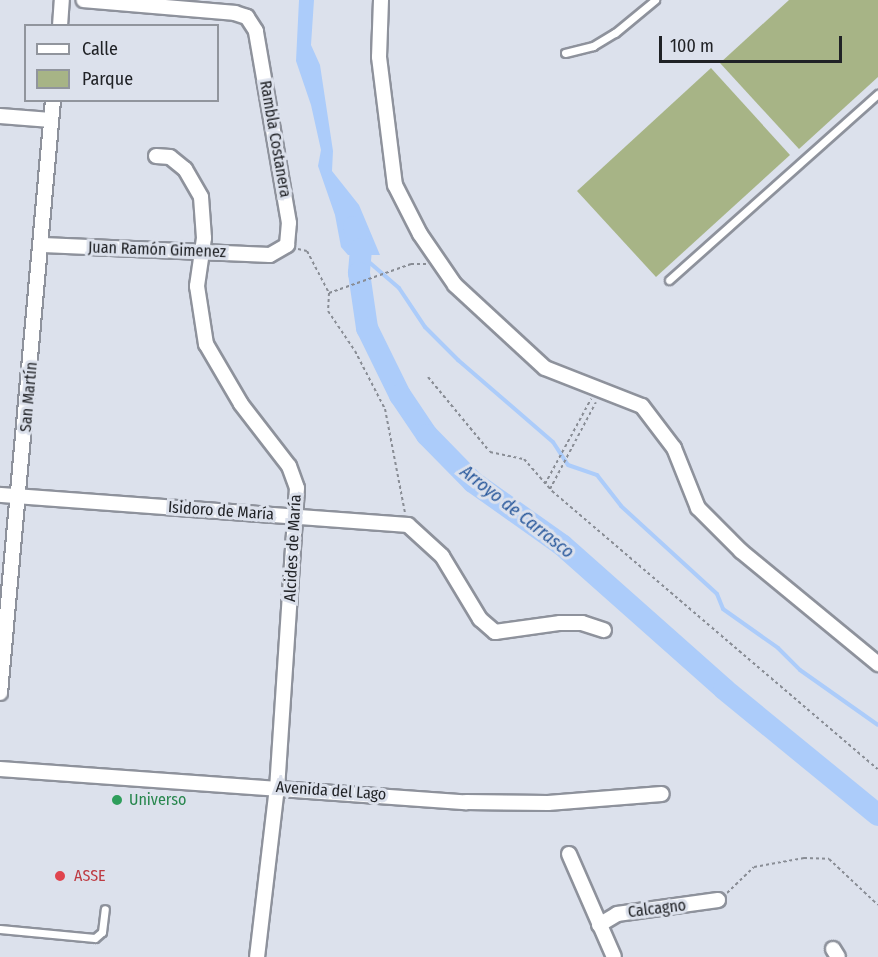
<!DOCTYPE html>
<meta charset="utf-8">
<style>
body{margin:0}
#map{position:relative;width:878px;height:957px;overflow:hidden;background:#dce1ec;font-family:"Fira Sans Condensed",sans-serif}
div>[style]{position:absolute}
[style*='--x']{left:calc(var(--x)*1px);top:calc(var(--y)*1px);width:calc(var(--w)*1px);rotate:calc(var(--a)*1deg)}
.green>*{inset:0;background:#a7b486}
.water>*{inset:0;background:#acccfa}
.stream>*{height:4px;margin:-2px;padding:0 2px;transform-origin:2px;border-radius:2px;background:#acccfa}
.river>*{height:22px;margin:-11px;padding:0 11px;transform-origin:11px;border-radius:11px;background:#acccfa}
.path>*{height:2px;margin-top:-1px;transform-origin:0;background:repeating-linear-gradient(90deg,#898d95 0 3px,transparent 0 6px)}
.roads{filter:drop-shadow(2px 0 #8e929c) drop-shadow(-2px 0 #8e929c) drop-shadow(0 2px #8e929c) drop-shadow(0 -2px #8e929c)}
.service>*{height:7px;margin:-3.5px;padding:0 3.5px;transform-origin:3.5px;border-radius:3.5px;background:#fff}
.minor>*{height:14px;margin:-7px;padding:0 7px;transform-origin:7px;border-radius:7px;background:#fff}
.dots>*{width:16px;height:16px;translate:-50% -50%;box-sizing:border-box;border:3px solid #dce1ec;border-radius:50%}
span{translate:-50% -50%;white-space:nowrap;text-align:center;line-height:1.15;-webkit-text-stroke:6px #dce1ec;paint-order:stroke}
.street-label{font-size:16px;color:#202226}
.leisure-label{font-size:16px;color:#27864d}
.left{translate:0 -50%;text-align:left}
.health-label{font-size:16px;color:#be3a42}
.water-label{font-size:18px;color:#26569a;font-style:italic}
.legend{position:absolute;left:24px;top:24px;width:195px;height:78px;box-sizing:border-box;background:#dce1ec;border:2px solid #91959d;margin:0;padding:8px 10px;list-style:none;font-size:18px;color:#202226}
.legend li{display:flex;align-items:center;gap:12px;height:30px}
.legend b{width:30px;border:2px solid #91959d}
.scale{position:absolute;left:659px;top:36px;width:183px;height:27px;box-sizing:border-box;border:3px solid #202226;border-top:0;padding-left:8px;font-size:18px;line-height:21px;white-space:nowrap;color:#202226;-webkit-text-stroke:4px #dce1ec;paint-order:stroke}
</style>
<div id="map">
<div class="green">
<i style="clip-path:polygon(789px 0,878px 0,878px 77px,799px 149px,720px 63px)"></i>
<i style="clip-path:polygon(711px 68px,790px 155px,656px 277px,577px 191px)"></i>
</div>
<div class="water">
<i style="clip-path:polygon(299px 0,314px 0,311px 45px,320px 65px,333px 151px,332px 171px,359px 205px,380px 255px,348px 255px,341px 247px,335px 215px,318px 166px,321px 150px,311px 105px,296px 61px)"></i>
</div>
<div class="stream">
<i style="--x:362;--y:256;--w:49;--a:40.9"></i>
<i style="--x:399;--y:288;--w:47;--a:56.3"></i>
<i style="--x:425;--y:327;--w:47;--a:45"></i>
<i style="--x:458;--y:360;--w:125;--a:40.8"></i>
<i style="--x:553;--y:442;--w:27;--a:57"></i>
<i style="--x:568;--y:465;--w:31;--a:19"></i>
<i style="--x:597;--y:475;--w:39;--a:52"></i>
<i style="--x:621;--y:506;--w:130;--a:42.5"></i>
<i style="--x:717;--y:594;--w:16;--a:68"></i>
<i style="--x:723;--y:609;--w:67;--a:35.3"></i>
<i style="--x:778;--y:648;--w:31;--a:45"></i>
<i style="--x:800;--y:670;--w:95;--a:35.2"></i>
</div>
<div class="river">
<i style="--x:354;--y:227;--w:23;--a:72"></i>
<i style="--x:361;--y:249;--w:24;--a:95"></i>
<i style="--x:359;--y:273;--w:56;--a:81.7"></i>
<i style="--x:367;--y:328;--w:75;--a:63.8"></i>
<i style="--x:400;--y:395;--w:48;--a:56"></i>
<i style="--x:427;--y:435;--w:66;--a:45.6"></i>
<i style="--x:473;--y:482;--w:109;--a:35.3"></i>
<i style="--x:562;--y:545;--w:217;--a:41.6"></i>
<i style="--x:724;--y:689;--w:199;--a:39.3"></i>
</div>
<div class="path">
<i style="--x:298;--y:249;--w:9;--a:13"></i>
<i style="--x:307;--y:251;--w:47;--a:62.4"></i>
<i style="--x:329;--y:293;--w:18;--a:93"></i>
<i style="--x:328;--y:311;--w:48;--a:56"></i>
<i style="--x:355;--y:351;--w:65;--a:62.7"></i>
<i style="--x:385;--y:409;--w:106;--a:79.1"></i>
<i style="--x:329;--y:293;--w:87;--a:-19.5"></i>
<i style="--x:411;--y:264;--w:15;--a:0"></i>
<i style="--x:428;--y:377;--w:97;--a:50.4"></i>
<i style="--x:490;--y:452;--w:35;--a:12"></i>
<i style="--x:524;--y:459;--w:43;--a:48.8"></i>
<i style="--x:552;--y:491;--w:428;--a:40.5"></i>
<i style="--x:545;--y:484;--w:97;--a:-61.6"></i>
<i style="--x:550;--y:489;--w:98;--a:-62.1"></i>
<i style="--x:727;--y:893;--w:37;--a:-44"></i>
<i style="--x:754;--y:867;--w:51;--a:-10.2"></i>
<i style="--x:804;--y:858;--w:25;--a:2"></i>
<i style="--x:829;--y:859;--w:67;--a:43.2"></i>
</div>
<div class="roads">
<div class="service">
<i style="--x:565;--y:53;--w:29;--a:-14"></i>
<i style="--x:593;--y:46;--w:26;--a:-31"></i>
<i style="--x:615;--y:33;--w:52;--a:-39.5"></i>
<i style="--x:669;--y:280;--w:280;--a:-41.7"></i>
<i style="--x:0;--y:929;--w:95;--a:5.4"></i>
<i style="--x:95;--y:938;--w:9;--a:-41"></i>
<i style="--x:102;--y:932;--w:23;--a:-83"></i>
</div>
<div class="minor">
<i style="--x:381;--y:0;--w:57;--a:92"></i>
<i style="--x:379;--y:57;--w:129;--a:82.9"></i>
<i style="--x:395;--y:185;--w:55;--a:63"></i>
<i style="--x:420;--y:234;--w:62;--a:55.5"></i>
<i style="--x:455;--y:285;--w:122;--a:42.7"></i>
<i style="--x:545;--y:368;--w:104;--a:21.4"></i>
<i style="--x:642;--y:406;--w:53;--a:52.7"></i>
<i style="--x:674;--y:448;--w:65;--a:68.2"></i>
<i style="--x:698;--y:508;--w:61;--a:45"></i>
<i style="--x:741;--y:551;--w:178;--a:39.5"></i>
<i style="--x:60;--y:26;--w:26;--a:-86"></i>
<i style="--x:0;--y:116;--w:51;--a:4.5"></i>
<i style="--x:156;--y:156;--w:14;--a:4"></i>
<i style="--x:170;--y:157;--w:19;--a:39"></i>
<i style="--x:185;--y:169;--w:32;--a:60"></i>
<i style="--x:201;--y:197;--w:41;--a:85.8"></i>
<i style="--x:204;--y:238;--w:49;--a:98.3"></i>
<i style="--x:197;--y:286;--w:59;--a:81.2"></i>
<i style="--x:206;--y:344;--w:69;--a:59.7"></i>
<i style="--x:241;--y:404;--w:78;--a:52.3"></i>
<i style="--x:289;--y:466;--w:23;--a:70"></i>
<i style="--x:297;--y:488;--w:300;--a:93.8"></i>
<i style="--x:277;--y:787;--w:171;--a:96.7"></i>
<i style="--x:43;--y:245;--w:227;--a:2.5"></i>
<i style="--x:270;--y:255;--w:20;--a:-30"></i>
<i style="--x:287;--y:245;--w:22;--a:-85"></i>
<i style="--x:289;--y:223;--w:195;--a:-99.8"></i>
<i style="--x:256;--y:31;--w:17;--a:-123"></i>
<i style="--x:247;--y:17;--w:13;--a:-162"></i>
<i style="--x:235;--y:13;--w:152;--a:-175.1"></i>
<i style="--x:0;--y:495;--w:409;--a:4.2"></i>
<i style="--x:408;--y:525;--w:46;--a:42.4"></i>
<i style="--x:442;--y:556;--w:74;--a:58.9"></i>
<i style="--x:480;--y:619;--w:20;--a:41"></i>
<i style="--x:495;--y:632;--w:66;--a:-7.9"></i>
<i style="--x:560;--y:623;--w:22;--a:0"></i>
<i style="--x:582;--y:623;--w:23;--a:18"></i>
<i style="--x:0;--y:693;--w:595;--a:-84.89"></i>
<i style="--x:0;--y:769;--w:467;--a:4.1"></i>
<i style="--x:466;--y:802;--w:82;--a:0.7"></i>
<i style="--x:548;--y:803;--w:114;--a:-4.5"></i>
<i style="--x:569;--y:854;--w:112;--a:66.4"></i>
<i style="--x:599;--y:925;--w:21;--a:-31"></i>
<i style="--x:617;--y:914;--w:102;--a:-7.9"></i>
<i style="--x:833;--y:949;--w:9;--a:58"></i>
</div>
</div>
<div class="dots">
<i style="left:117px;top:800px;background:#2e9e5b"></i>
<i style="left:60px;top:876px;background:#e0444e"></i>
</div>
<div class="street-label">
<span style="left:275px;top:139px;rotate:80deg">Rambla Costanera</span>
<span style="left:157px;top:250px;rotate:2deg">Juan Ramón Gimenez</span>
<span style="left:29px;top:397px;rotate:-85deg">San Martín</span>
<span style="left:221px;top:511px;rotate:4deg">Isidoro de María</span>
<span style="left:293px;top:548px;rotate:-87deg">Alcides de María</span>
<span style="left:331px;top:791px;rotate:4deg">Avenida del Lago</span>
<span style="left:657px;top:909px;rotate:-7deg">Calcagno</span>
</div>
<div class="leisure-label">
<span class="left" style="left:129px;top:800px">Universo</span>
</div>
<div class="health-label">
<span class="left" style="left:74px;top:876px">ASSE</span>
</div>
<div class="water-label">
<span style="left:517px;top:512px;rotate:38deg">Arroyo de Carrasco</span>
</div>
<ul class="legend">
<li><b style="height:8px;background:#fff"></b>Calle</li>
<li><b style="height:16px;background:#a7b486"></b>Parque</li>
</ul>
<div class="scale">100 m</div>
</div>
